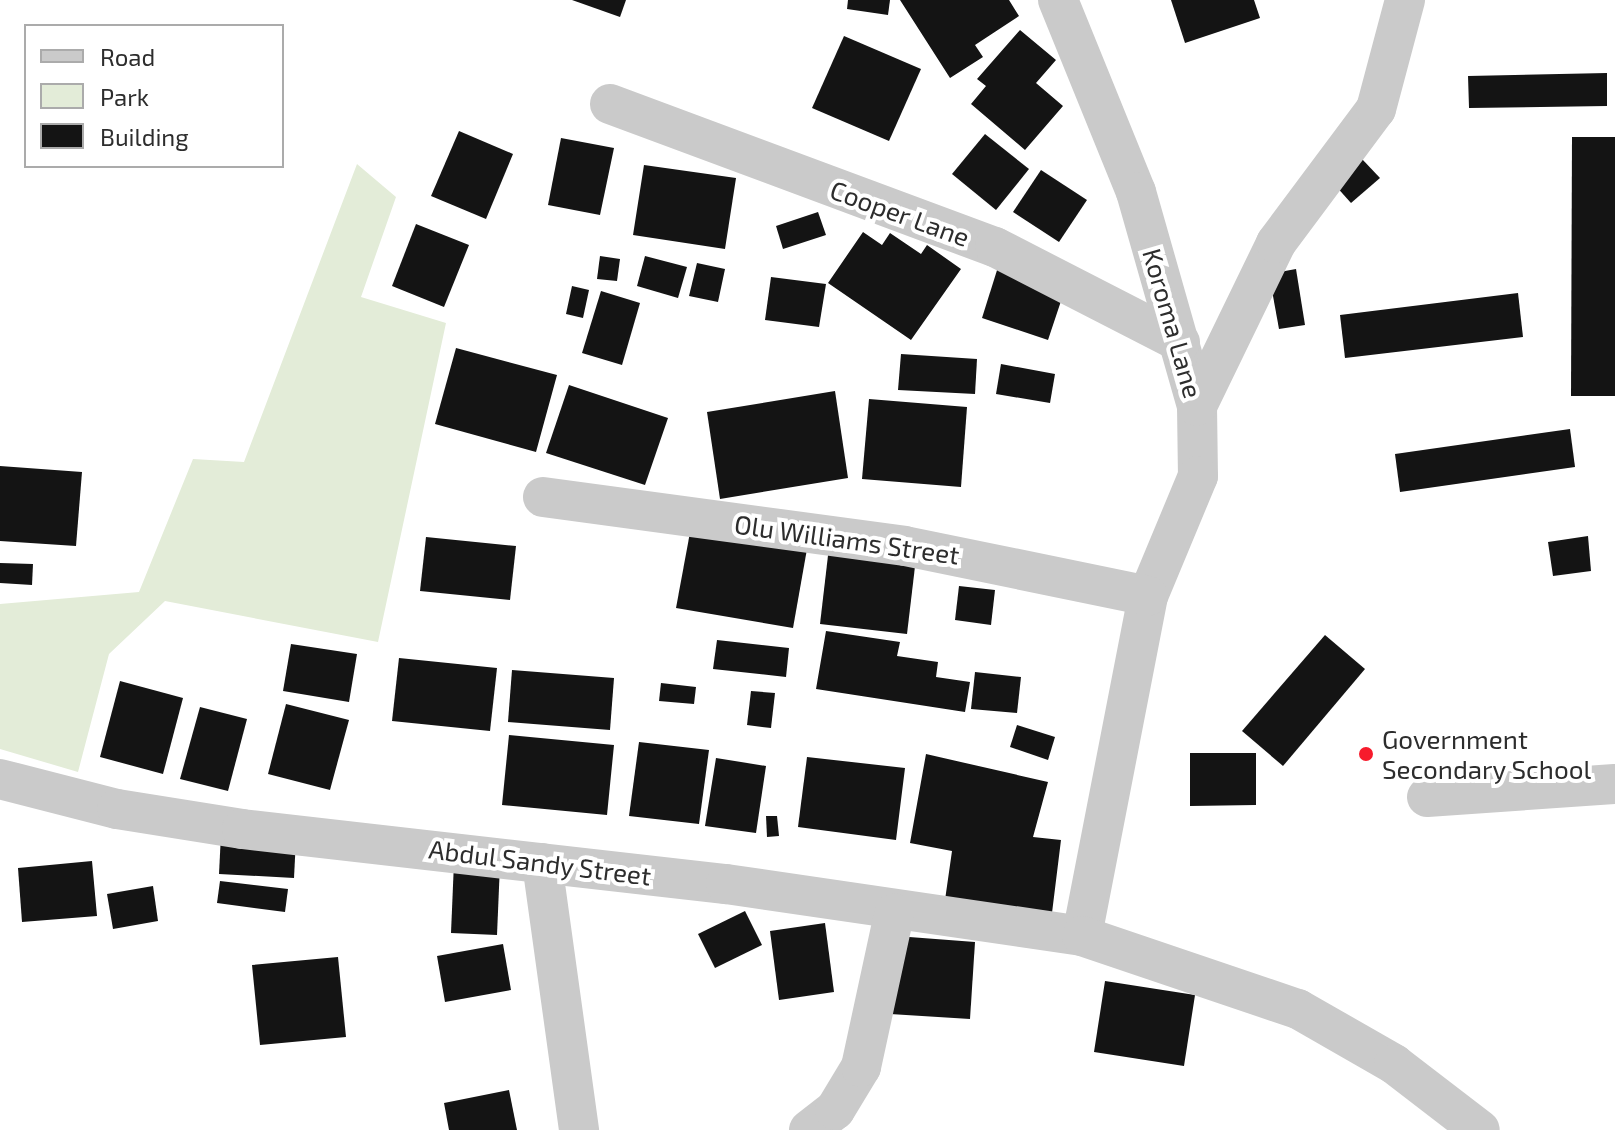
<!DOCTYPE html>
<style>
body{margin:0}
#map{position:relative;width:1615px;height:1130px;overflow:hidden;background:#fff;font-family:"Exo 2",sans-serif}
div>[style]{position:absolute}
[style*='--x']{left:calc(var(--x)*1px);top:calc(var(--y)*1px);width:calc(var(--w)*1px);rotate:calc(var(--a)*1deg)}
.green>*{inset:0;background:#e3ecd8}
.building>*{inset:0;background:#141414}
.minor>*{height:40px;margin:-20px;padding:0 20px;transform-origin:20px;border-radius:20px;background:#cacaca}
.dots>*{width:22px;height:22px;translate:-50% -50%;box-sizing:border-box;border:4px solid #fff;border-radius:50%}
span{translate:-50% -50%;white-space:nowrap;text-align:center;line-height:1.15;-webkit-text-stroke:8px #fff;paint-order:stroke}
.street-label{font-size:26px;color:#2d2d2d}
.poi-label{font-size:26px;color:#2d2d2d}
.left{translate:0 -50%;text-align:left}
.legend{position:absolute;left:24px;top:24px;width:260px;height:144px;box-sizing:border-box;background:#fff;border:2px solid #ababab;margin:0;padding:10px 14px;list-style:none;font-size:24px;color:#2d2d2d}
.legend li{display:flex;align-items:center;gap:16px;height:40px}
.legend b{width:40px;border:2px solid #ababab}
</style>
<div id="map">
<div class="green">
<i style="clip-path:polygon(357px 164px,396px 197px,361px 297px,446px 323px,378px 642px,165px 601px,109px 654px,78px 772px,0 749px,0 604px,139px 592px,193px 459px,244px 462px)"></i>
</div>
<div class="building">
<i style="clip-path:polygon(572px 0,626px 0,620px 17px)"></i>
<i style="clip-path:polygon(848px 0,890px 0,888px 15px,847px 9px)"></i>
<i style="clip-path:polygon(900px 0,1009px 0,1019px 16px,975px 45px,983px 57px,950px 78px)"></i>
<i style="clip-path:polygon(1171px 0,1254px 0,1260px 18px,1185px 43px)"></i>
<i style="clip-path:polygon(1020px 30px,1056px 60px,1036px 83px,1063px 106px,1025px 150px,971px 104px,986px 86px,977px 79px)"></i>
<i style="clip-path:polygon(844px 36px,921px 69px,889px 141px,812px 108px)"></i>
<i style="clip-path:polygon(1607px 73px,1607px 106px,1469px 108px,1468px 76px)"></i>
<i style="clip-path:polygon(459px 131px,513px 154px,486px 219px,431px 196px)"></i>
<i style="clip-path:polygon(985px 134px,1029px 169px,996px 210px,952px 174px)"></i>
<i style="clip-path:polygon(1572px 137px,1615px 137px,1615px 396px,1571px 396px)"></i>
<i style="clip-path:polygon(561px 138px,614px 148px,600px 215px,548px 205px)"></i>
<i style="clip-path:polygon(1362px 159px,1380px 178px,1351px 203px,1334px 184px)"></i>
<i style="clip-path:polygon(644px 165px,736px 178px,725px 249px,633px 235px)"></i>
<i style="clip-path:polygon(1041px 170px,1087px 200px,1059px 242px,1013px 212px)"></i>
<i style="clip-path:polygon(818px 212px,826px 235px,783px 249px,776px 226px)"></i>
<i style="clip-path:polygon(416px 224px,469px 245px,444px 307px,392px 286px)"></i>
<i style="clip-path:polygon(863px 232px,882px 245px,890px 233px,921px 254px,927px 245px,961px 269px,911px 340px,828px 283px)"></i>
<i style="clip-path:polygon(600px 256px,620px 259px,617px 281px,597px 279px)"></i>
<i style="clip-path:polygon(645px 256px,687px 267px,678px 298px,637px 286px)"></i>
<i style="clip-path:polygon(697px 263px,725px 269px,718px 302px,689px 296px)"></i>
<i style="clip-path:polygon(998px 267px,1065px 289px,1048px 340px,982px 318px)"></i>
<i style="clip-path:polygon(1296px 269px,1305px 325px,1279px 329px,1269px 274px)"></i>
<i style="clip-path:polygon(771px 277px,826px 284px,819px 327px,765px 320px)"></i>
<i style="clip-path:polygon(572px 286px,589px 290px,583px 318px,566px 314px)"></i>
<i style="clip-path:polygon(601px 291px,640px 303px,622px 365px,582px 353px)"></i>
<i style="clip-path:polygon(1518px 293px,1523px 337px,1345px 358px,1340px 315px)"></i>
<i style="clip-path:polygon(456px 348px,557px 375px,536px 452px,435px 424px)"></i>
<i style="clip-path:polygon(901px 354px,977px 359px,975px 394px,898px 390px)"></i>
<i style="clip-path:polygon(1001px 364px,1055px 374px,1050px 403px,996px 394px)"></i>
<i style="clip-path:polygon(569px 385px,668px 418px,645px 485px,546px 453px)"></i>
<i style="clip-path:polygon(835px 391px,848px 478px,720px 499px,707px 412px)"></i>
<i style="clip-path:polygon(869px 399px,967px 407px,961px 487px,862px 479px)"></i>
<i style="clip-path:polygon(1570px 429px,1575px 467px,1400px 492px,1395px 454px)"></i>
<i style="clip-path:polygon(0 466px,82px 472px,76px 546px,0 541px)"></i>
<i style="clip-path:polygon(691px 527px,807px 549px,793px 628px,676px 608px)"></i>
<i style="clip-path:polygon(1588px 536px,1591px 571px,1553px 576px,1548px 542px)"></i>
<i style="clip-path:polygon(426px 537px,516px 546px,510px 600px,420px 591px)"></i>
<i style="clip-path:polygon(829px 547px,916px 558px,907px 634px,820px 624px)"></i>
<i style="clip-path:polygon(0 563px,33px 564px,32px 585px,0 583px)"></i>
<i style="clip-path:polygon(959px 586px,995px 590px,991px 625px,955px 620px)"></i>
<i style="clip-path:polygon(826px 631px,900px 642px,897px 656px,938px 662px,936px 677px,970px 682px,965px 712px,816px 689px)"></i>
<i style="clip-path:polygon(1325px 635px,1365px 669px,1283px 766px,1242px 731px)"></i>
<i style="clip-path:polygon(717px 640px,789px 648px,786px 677px,713px 669px)"></i>
<i style="clip-path:polygon(291px 644px,357px 654px,349px 702px,283px 691px)"></i>
<i style="clip-path:polygon(399px 658px,497px 668px,490px 731px,392px 721px)"></i>
<i style="clip-path:polygon(512px 670px,614px 678px,610px 730px,508px 722px)"></i>
<i style="clip-path:polygon(975px 672px,1021px 677px,1017px 713px,971px 709px)"></i>
<i style="clip-path:polygon(120px 681px,183px 698px,163px 774px,100px 757px)"></i>
<i style="clip-path:polygon(661px 683px,696px 687px,694px 704px,659px 701px)"></i>
<i style="clip-path:polygon(751px 691px,775px 693px,771px 728px,747px 725px)"></i>
<i style="clip-path:polygon(286px 704px,349px 720px,330px 790px,268px 774px)"></i>
<i style="clip-path:polygon(200px 707px,247px 719px,228px 791px,180px 779px)"></i>
<i style="clip-path:polygon(1017px 725px,1055px 737px,1048px 760px,1010px 747px)"></i>
<i style="clip-path:polygon(509px 735px,614px 745px,607px 815px,502px 805px)"></i>
<i style="clip-path:polygon(639px 742px,709px 750px,699px 824px,629px 816px)"></i>
<i style="clip-path:polygon(1190px 753px,1256px 753px,1256px 805px,1190px 806px)"></i>
<i style="clip-path:polygon(926px 754px,1048px 782px,1033px 837px,1061px 840px,1051px 921px,944px 907px,952px 851px,910px 843px)"></i>
<i style="clip-path:polygon(807px 757px,905px 768px,896px 840px,798px 827px)"></i>
<i style="clip-path:polygon(716px 758px,766px 766px,756px 833px,705px 826px)"></i>
<i style="clip-path:polygon(766px 816px,777px 816px,779px 836px,767px 837px)"></i>
<i style="clip-path:polygon(221px 834px,296px 838px,294px 878px,219px 874px)"></i>
<i style="clip-path:polygon(92px 861px,97px 916px,22px 922px,18px 868px)"></i>
<i style="clip-path:polygon(454px 862px,500px 864px,497px 935px,451px 933px)"></i>
<i style="clip-path:polygon(220px 881px,288px 889px,285px 912px,217px 903px)"></i>
<i style="clip-path:polygon(153px 886px,158px 921px,113px 929px,107px 894px)"></i>
<i style="clip-path:polygon(745px 911px,762px 945px,715px 968px,698px 934px)"></i>
<i style="clip-path:polygon(825px 923px,834px 992px,779px 1000px,770px 931px)"></i>
<i style="clip-path:polygon(896px 936px,975px 942px,970px 1019px,890px 1014px)"></i>
<i style="clip-path:polygon(503px 944px,511px 990px,445px 1002px,437px 956px)"></i>
<i style="clip-path:polygon(338px 957px,346px 1037px,260px 1045px,252px 965px)"></i>
<i style="clip-path:polygon(1105px 981px,1195px 995px,1184px 1066px,1094px 1052px)"></i>
<i style="clip-path:polygon(509px 1090px,517px 1130px,449px 1130px,444px 1103px)"></i>
</div>
<div class="minor">
<i style="--x:1058;--y:0;--w:207;--a:67.9"></i>
<i style="--x:1136;--y:192;--w:223;--a:74.1"></i>
<i style="--x:1197;--y:406;--w:70;--a:89.2"></i>
<i style="--x:1198;--y:476;--w:130;--a:112.6"></i>
<i style="--x:1148;--y:596;--w:346;--a:101"></i>
<i style="--x:610;--y:104;--w:411;--a:20.4"></i>
<i style="--x:995;--y:247;--w:208;--a:27.2"></i>
<i style="--x:1197;--y:406;--w:181;--a:-64.1"></i>
<i style="--x:1276;--y:243;--w:167;--a:-53.3"></i>
<i style="--x:1376;--y:109;--w:113;--a:-75.1"></i>
<i style="--x:543;--y:497;--w:365;--a:7.7"></i>
<i style="--x:905;--y:546;--w:248;--a:11.6"></i>
<i style="--x:0;--y:779;--w:121;--a:14.4"></i>
<i style="--x:117;--y:809;--w:127;--a:9.1"></i>
<i style="--x:242;--y:829;--w:487;--a:6.5"></i>
<i style="--x:726;--y:884;--w:360;--a:8.3"></i>
<i style="--x:1082;--y:936;--w:228;--a:18.7"></i>
<i style="--x:1298;--y:1009;--w:111;--a:29.8"></i>
<i style="--x:1394;--y:1064;--w:108;--a:37.5"></i>
<i style="--x:1427;--y:797;--w:188;--a:-4"></i>
<i style="--x:542;--y:863;--w:270;--a:82.1"></i>
<i style="--x:809;--y:1130;--w:33;--a:-38"></i>
<i style="--x:835;--y:1110;--w:50;--a:-58.8"></i>
<i style="--x:861;--y:1067;--w:157;--a:-77.8"></i>
</div>
<div class="dots">
<i style="left:1366px;top:754px;background:#f71b2c"></i>
</div>
<div class="street-label">
<span style="left:900px;top:213px;rotate:20deg">Cooper Lane</span>
<span style="left:1173px;top:323px;rotate:74deg">Koroma Lane</span>
<span style="left:847px;top:539px;rotate:8deg">Olu Williams Street</span>
<span style="left:540px;top:862px;rotate:7deg">Abdul Sandy Street</span>
</div>
<div class="poi-label">
<span class="left" style="left:1382px;top:754px">Government<br>Secondary School</span>
</div>
<ul class="legend">
<li><b style="height:10px;background:#cacaca"></b>Road</li>
<li><b style="height:22px;background:#e3ecd8"></b>Park</li>
<li><b style="height:22px;background:#141414"></b>Building</li>
</ul>
</div>
